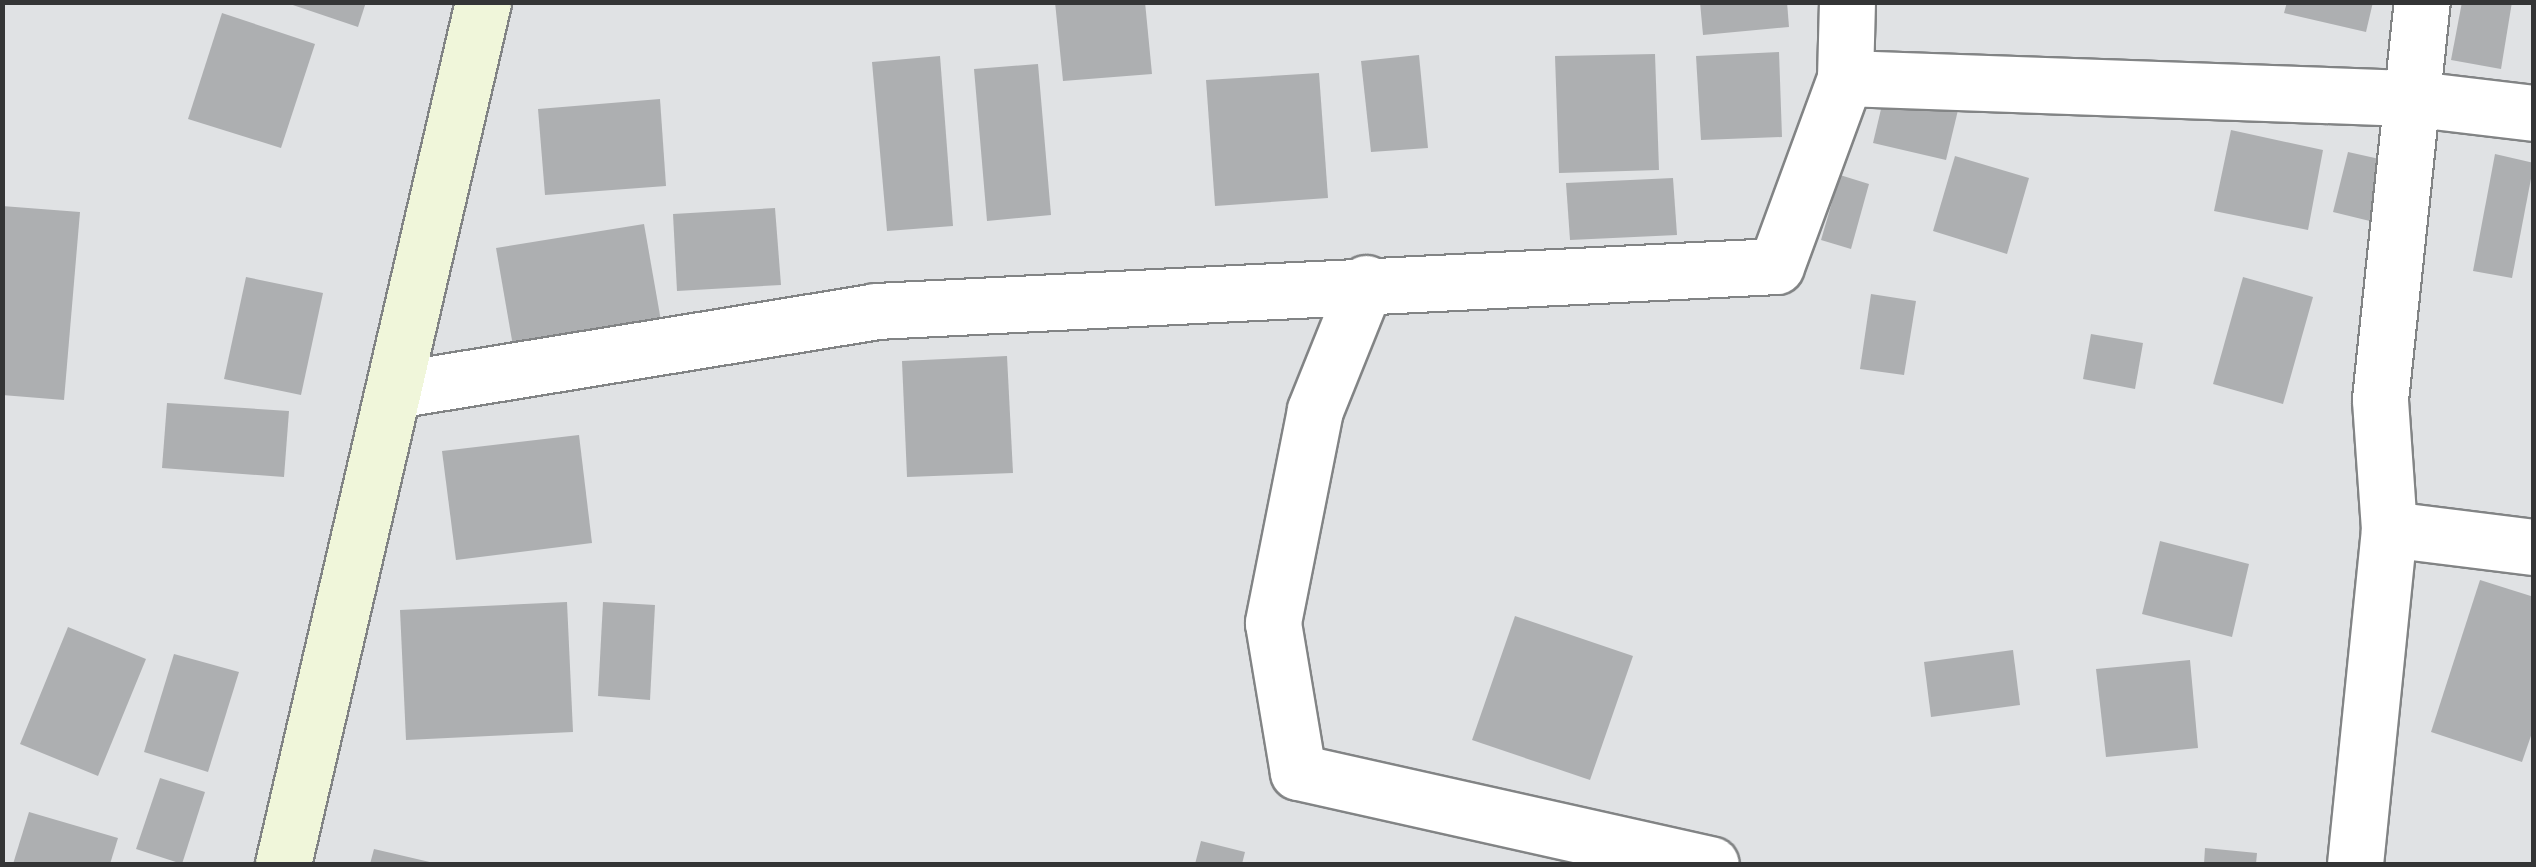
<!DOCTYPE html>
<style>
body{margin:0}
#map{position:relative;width:2536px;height:867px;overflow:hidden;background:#e0e2e4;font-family:"DM Sans",sans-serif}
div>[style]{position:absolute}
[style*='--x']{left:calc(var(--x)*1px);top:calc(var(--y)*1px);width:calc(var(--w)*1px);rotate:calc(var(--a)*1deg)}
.building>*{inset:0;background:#adafb1}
.roads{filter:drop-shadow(2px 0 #828485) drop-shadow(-2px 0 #828485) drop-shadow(0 2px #828485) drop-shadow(0 -2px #828485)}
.street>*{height:55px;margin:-27.5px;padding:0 27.5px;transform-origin:27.5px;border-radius:27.5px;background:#fff}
.secondary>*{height:55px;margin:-27.5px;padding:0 27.5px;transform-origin:27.5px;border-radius:27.5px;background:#f0f6da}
span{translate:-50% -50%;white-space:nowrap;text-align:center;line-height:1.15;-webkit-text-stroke:10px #fff;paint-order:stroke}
.frame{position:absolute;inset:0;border:5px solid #343536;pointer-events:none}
</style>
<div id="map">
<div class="building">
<i style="clip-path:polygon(284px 2px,366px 2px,358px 27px)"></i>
<i style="clip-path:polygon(1055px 2px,1145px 2px,1152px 74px,1063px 81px)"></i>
<i style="clip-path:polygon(1700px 2px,1787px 2px,1789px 27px,1703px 35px)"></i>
<i style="clip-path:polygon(2287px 2px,2373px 2px,2366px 32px,2284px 13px)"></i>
<i style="clip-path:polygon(2462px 2px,2512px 2px,2501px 69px,2451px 60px)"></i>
<i style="clip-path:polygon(222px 13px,315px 44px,281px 148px,188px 119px)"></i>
<i style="clip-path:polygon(1779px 52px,1782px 137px,1701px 140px,1696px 56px)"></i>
<i style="clip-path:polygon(1655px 54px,1659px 170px,1559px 173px,1555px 56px)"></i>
<i style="clip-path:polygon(1419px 55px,1428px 148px,1371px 152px,1361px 61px)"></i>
<i style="clip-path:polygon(940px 56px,953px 226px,887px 231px,872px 62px)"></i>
<i style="clip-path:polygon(1038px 64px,1051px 215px,987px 221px,974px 69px)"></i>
<i style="clip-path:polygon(1319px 73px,1328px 198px,1215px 206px,1206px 80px)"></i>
<i style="clip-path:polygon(1886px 88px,1959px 106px,1946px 160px,1873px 143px)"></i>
<i style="clip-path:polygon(660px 99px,666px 186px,545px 195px,538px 109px)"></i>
<i style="clip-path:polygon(2231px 130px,2323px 150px,2308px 230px,2214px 211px)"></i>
<i style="clip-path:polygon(2348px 152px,2393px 162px,2378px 223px,2333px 212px)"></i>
<i style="clip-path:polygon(2495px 154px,2534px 163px,2512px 278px,2473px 271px)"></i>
<i style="clip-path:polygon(1955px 156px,2029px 178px,2007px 254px,1933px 231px)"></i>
<i style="clip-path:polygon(1840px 175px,1869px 184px,1851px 249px,1821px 240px)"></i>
<i style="clip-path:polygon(1673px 178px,1677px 235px,1570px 240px,1566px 183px)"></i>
<i style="clip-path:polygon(2px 206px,80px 212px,64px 400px,2px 395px)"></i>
<i style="clip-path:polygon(775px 208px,781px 285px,677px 291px,673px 214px)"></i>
<i style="clip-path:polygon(644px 224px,661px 321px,513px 346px,496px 248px)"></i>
<i style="clip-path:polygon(246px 277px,323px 293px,301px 395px,224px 379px)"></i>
<i style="clip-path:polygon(2243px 277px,2313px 297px,2283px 404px,2213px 384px)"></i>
<i style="clip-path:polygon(1871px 294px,1916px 301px,1904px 375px,1860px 369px)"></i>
<i style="clip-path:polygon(2091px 334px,2143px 343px,2135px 389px,2083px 379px)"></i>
<i style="clip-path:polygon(1007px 356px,1013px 473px,907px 477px,902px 361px)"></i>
<i style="clip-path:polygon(167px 403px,289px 411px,284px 477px,162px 468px)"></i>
<i style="clip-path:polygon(579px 435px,592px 543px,456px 560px,442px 451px)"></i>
<i style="clip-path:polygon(2160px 541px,2249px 564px,2232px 637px,2142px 614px)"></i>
<i style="clip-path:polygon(2480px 580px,2534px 597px,2534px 727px,2522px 762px,2431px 732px)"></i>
<i style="clip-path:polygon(567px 602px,573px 732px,406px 740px,400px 610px)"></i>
<i style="clip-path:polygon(603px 602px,655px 605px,650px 700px,598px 696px)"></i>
<i style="clip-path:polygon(1515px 616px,1633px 656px,1590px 780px,1472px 740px)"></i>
<i style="clip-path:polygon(68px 627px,146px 659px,98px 776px,20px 744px)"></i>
<i style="clip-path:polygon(2013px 650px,2020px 705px,1931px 717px,1924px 662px)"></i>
<i style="clip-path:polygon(174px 654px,239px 672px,208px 772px,144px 752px)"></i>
<i style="clip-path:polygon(2190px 660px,2198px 748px,2106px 757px,2096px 669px)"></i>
<i style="clip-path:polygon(160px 778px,205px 792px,182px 864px,136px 849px)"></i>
<i style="clip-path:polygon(29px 812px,118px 838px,110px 864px,13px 864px)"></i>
<i style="clip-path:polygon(1201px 841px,1245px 852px,1242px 864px,1195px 864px)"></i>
<i style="clip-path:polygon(2205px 848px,2257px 853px,2256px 864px,2204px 864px)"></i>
<i style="clip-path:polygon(374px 849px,434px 863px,434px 864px,370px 864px)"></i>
</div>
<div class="roads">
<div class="street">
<i style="--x:1845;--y:78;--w:563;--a:2.03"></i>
<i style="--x:2408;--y:98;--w:127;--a:6.8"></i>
<i style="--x:1366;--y:283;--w:137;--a:111.9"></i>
<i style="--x:1315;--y:410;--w:217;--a:101.2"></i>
<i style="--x:1273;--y:623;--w:151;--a:80.5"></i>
<i style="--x:1298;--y:772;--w:423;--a:12.6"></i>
<i style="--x:395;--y:390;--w:487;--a:-9.3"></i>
<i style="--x:876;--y:311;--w:901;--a:-2.86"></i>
<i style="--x:1776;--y:266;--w:200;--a:-69.8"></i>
<i style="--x:1845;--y:78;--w:76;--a:-88.5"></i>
<i style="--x:2389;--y:529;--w:146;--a:7.1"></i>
<i style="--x:2355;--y:864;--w:337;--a:-84.2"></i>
<i style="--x:2389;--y:529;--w:130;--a:-94"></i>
<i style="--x:2380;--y:399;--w:399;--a:-84"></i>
</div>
<div class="secondary">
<i style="--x:283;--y:864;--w:885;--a:-76.94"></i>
</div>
</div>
<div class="frame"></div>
</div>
